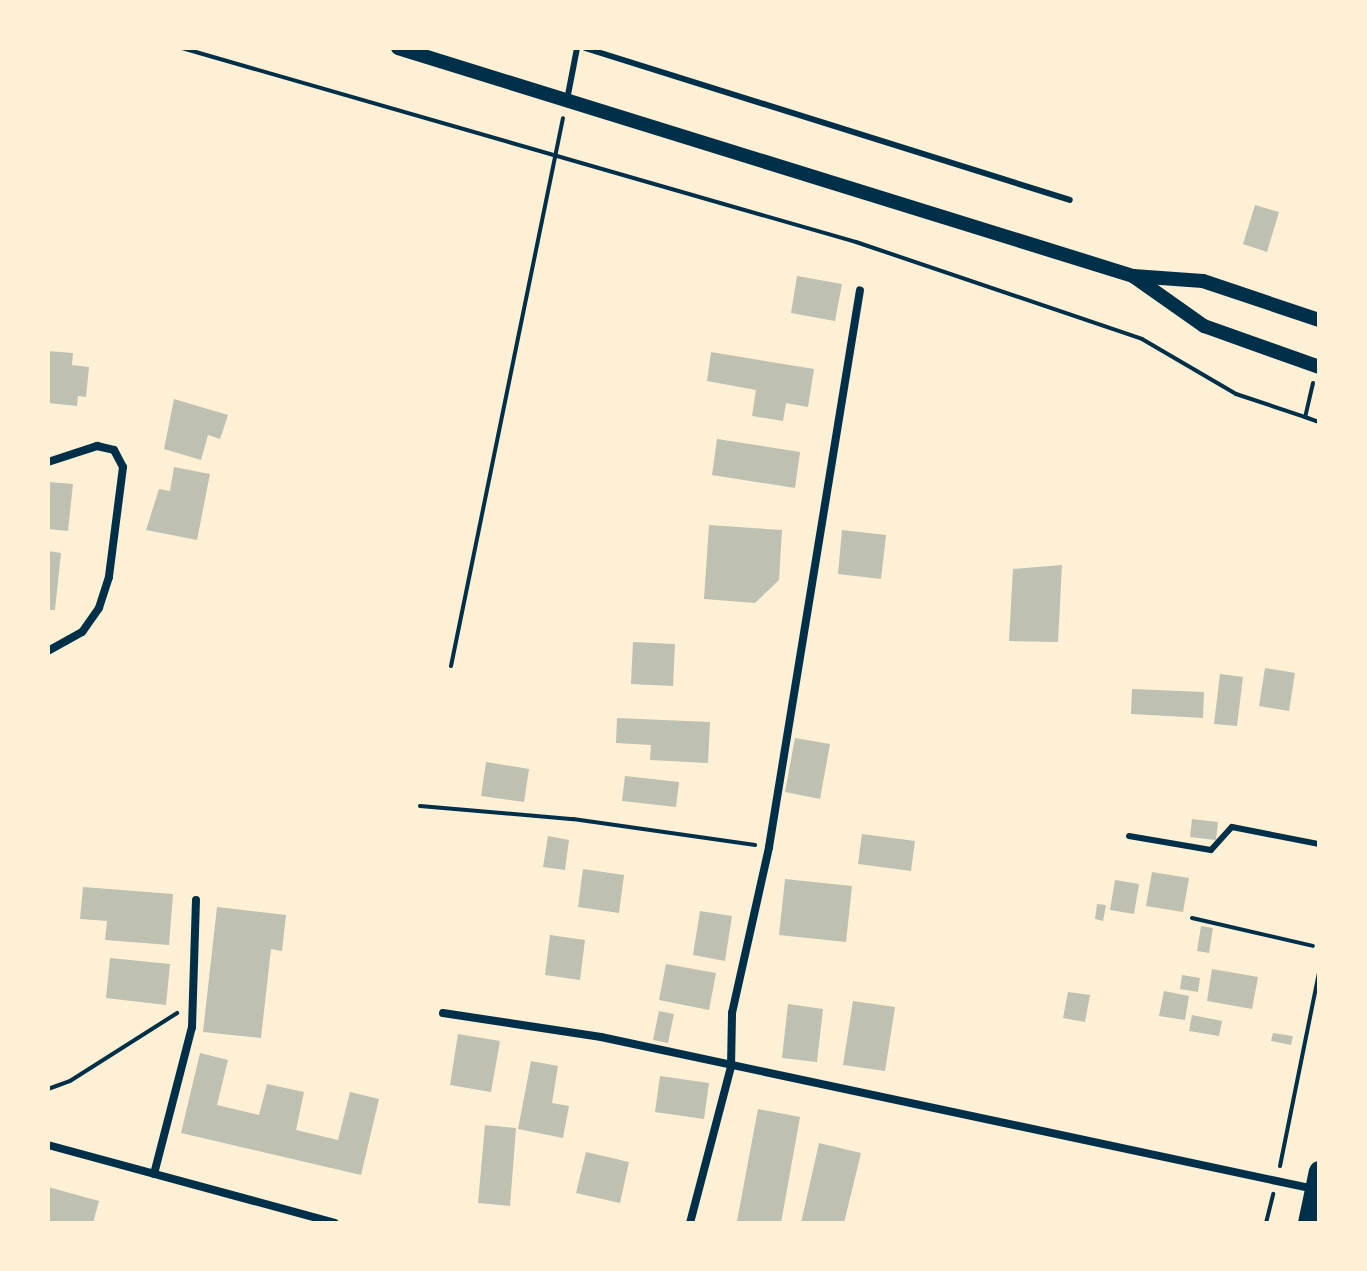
<!DOCTYPE html>
<style>
body{margin:0}
#map{position:relative;width:1367px;height:1271px;overflow:hidden;background:#fdf0d5;font-family:"Exo 2",sans-serif}
div>[style]{position:absolute}
[style*='--x']{left:calc(var(--x)*1px);top:calc(var(--y)*1px);width:calc(var(--w)*1px);rotate:calc(var(--a)*1deg)}
.building>*{inset:0;background:#bec0b2}
.path>*{height:4px;margin:-2px;padding:0 2px;transform-origin:2px;border-radius:2px;background:#003049}
.service>*{height:6px;margin:-3px;padding:0 3px;transform-origin:3px;border-radius:3px;background:#003049}
.minor>*{height:8px;margin:-4px;padding:0 4px;transform-origin:4px;border-radius:4px;background:#003049}
.tertiary>*{height:14px;margin:-7px;padding:0 7px;transform-origin:7px;border-radius:7px;background:#003049}
.primary>*{height:20px;margin:-10px;padding:0 10px;transform-origin:10px;border-radius:10px;background:#003049}
span{translate:-50% -50%;white-space:nowrap;text-align:center;line-height:1.15;-webkit-text-stroke:6px #fdf0d5;paint-order:stroke}
.frame{position:absolute;inset:0;border:50px solid #fdf0d5;pointer-events:none}
</style>
<div id="map">
<div class="building">
<i style="clip-path:polygon(1255px 205px,1279px 212px,1267px 252px,1243px 244px)"></i>
<i style="clip-path:polygon(797px 276px,842px 284px,835px 321px,791px 313px)"></i>
<i style="clip-path:polygon(48px 351px,73px 353px,72px 365px,89px 367px,86px 397px,78px 396px,77px 406px,48px 403px)"></i>
<i style="clip-path:polygon(711px 352px,814px 369px,808px 407px,786px 403px,783px 421px,752px 416px,756px 390px,707px 381px)"></i>
<i style="clip-path:polygon(174px 399px,228px 415px,220px 439px,208px 435px,201px 460px,164px 449px)"></i>
<i style="clip-path:polygon(717px 439px,800px 452px,795px 488px,712px 475px)"></i>
<i style="clip-path:polygon(174px 467px,210px 474px,197px 540px,146px 530px,159px 489px,170px 491px)"></i>
<i style="clip-path:polygon(48px 482px,73px 484px,68px 531px,48px 529px)"></i>
<i style="clip-path:polygon(709px 525px,782px 530px,779px 580px,755px 603px,704px 599px)"></i>
<i style="clip-path:polygon(842px 530px,886px 535px,881px 579px,838px 574px)"></i>
<i style="clip-path:polygon(48px 551px,61px 553px,55px 610px,48px 610px)"></i>
<i style="clip-path:polygon(1062px 565px,1058px 642px,1009px 641px,1013px 569px)"></i>
<i style="clip-path:polygon(633px 642px,675px 644px,673px 686px,631px 684px)"></i>
<i style="clip-path:polygon(1265px 668px,1295px 673px,1289px 711px,1259px 706px)"></i>
<i style="clip-path:polygon(1220px 674px,1243px 677px,1237px 726px,1214px 724px)"></i>
<i style="clip-path:polygon(1132px 689px,1204px 692px,1203px 718px,1131px 714px)"></i>
<i style="clip-path:polygon(617px 718px,710px 722px,708px 763px,650px 760px,651px 745px,616px 743px)"></i>
<i style="clip-path:polygon(795px 738px,830px 744px,820px 799px,785px 792px)"></i>
<i style="clip-path:polygon(486px 762px,529px 769px,524px 802px,481px 796px)"></i>
<i style="clip-path:polygon(625px 776px,679px 782px,676px 807px,622px 801px)"></i>
<i style="clip-path:polygon(1192px 819px,1218px 822px,1216px 840px,1190px 837px)"></i>
<i style="clip-path:polygon(862px 834px,915px 841px,911px 871px,858px 864px)"></i>
<i style="clip-path:polygon(548px 836px,569px 840px,565px 870px,543px 867px)"></i>
<i style="clip-path:polygon(583px 869px,624px 875px,619px 913px,578px 907px)"></i>
<i style="clip-path:polygon(1152px 872px,1189px 878px,1183px 912px,1146px 906px)"></i>
<i style="clip-path:polygon(785px 879px,852px 886px,846px 942px,779px 935px)"></i>
<i style="clip-path:polygon(1115px 880px,1139px 884px,1134px 914px,1110px 910px)"></i>
<i style="clip-path:polygon(83px 887px,173px 894px,169px 945px,105px 940px,107px 921px,80px 919px)"></i>
<i style="clip-path:polygon(1097px 904px,1106px 905px,1103px 921px,1095px 919px)"></i>
<i style="clip-path:polygon(217px 907px,286px 915px,282px 951px,271px 949px,261px 1038px,203px 1032px)"></i>
<i style="clip-path:polygon(700px 911px,732px 916px,725px 961px,693px 955px)"></i>
<i style="clip-path:polygon(1201px 926px,1213px 928px,1209px 953px,1197px 951px)"></i>
<i style="clip-path:polygon(550px 935px,585px 940px,580px 980px,545px 975px)"></i>
<i style="clip-path:polygon(110px 958px,170px 964px,166px 1005px,106px 998px)"></i>
<i style="clip-path:polygon(666px 964px,716px 973px,709px 1010px,659px 1000px)"></i>
<i style="clip-path:polygon(1212px 969px,1258px 977px,1252px 1009px,1207px 1001px)"></i>
<i style="clip-path:polygon(1182px 975px,1200px 978px,1198px 992px,1180px 989px)"></i>
<i style="clip-path:polygon(1164px 991px,1189px 996px,1185px 1020px,1159px 1016px)"></i>
<i style="clip-path:polygon(1068px 992px,1090px 995px,1085px 1022px,1063px 1018px)"></i>
<i style="clip-path:polygon(853px 1001px,895px 1007px,885px 1071px,843px 1065px)"></i>
<i style="clip-path:polygon(788px 1004px,823px 1009px,817px 1062px,782px 1058px)"></i>
<i style="clip-path:polygon(659px 1011px,674px 1014px,668px 1043px,653px 1040px)"></i>
<i style="clip-path:polygon(1192px 1015px,1222px 1021px,1219px 1036px,1189px 1031px)"></i>
<i style="clip-path:polygon(1273px 1033px,1293px 1036px,1291px 1045px,1271px 1041px)"></i>
<i style="clip-path:polygon(458px 1034px,500px 1041px,491px 1092px,450px 1085px)"></i>
<i style="clip-path:polygon(200px 1053px,228px 1060px,217px 1105px,259px 1115px,267px 1084px,304px 1092px,296px 1130px,338px 1140px,350px 1092px,379px 1099px,361px 1175px,181px 1133px)"></i>
<i style="clip-path:polygon(531px 1061px,558px 1066px,552px 1103px,569px 1106px,563px 1138px,518px 1129px)"></i>
<i style="clip-path:polygon(660px 1076px,709px 1083px,704px 1119px,655px 1112px)"></i>
<i style="clip-path:polygon(758px 1109px,800px 1117px,781px 1223px,737px 1221px)"></i>
<i style="clip-path:polygon(485px 1125px,516px 1128px,510px 1206px,478px 1203px)"></i>
<i style="clip-path:polygon(819px 1143px,861px 1153px,844px 1223px,801px 1223px)"></i>
<i style="clip-path:polygon(586px 1152px,629px 1162px,620px 1203px,576px 1193px)"></i>
<i style="clip-path:polygon(48px 1187px,99px 1201px,93px 1223px,48px 1223px)"></i>
</div>
<div class="path">
<i style="--x:182;--y:48;--w:701;--a:16.06"></i>
<i style="--x:856;--y:242;--w:302;--a:18.7"></i>
<i style="--x:1142;--y:339;--w:109;--a:30.3"></i>
<i style="--x:1236;--y:394;--w:73;--a:18.4"></i>
<i style="--x:1313;--y:383;--w:35;--a:103"></i>
<i style="--x:1305;--y:417;--w:15;--a:20"></i>
<i style="--x:451;--y:666;--w:559;--a:-78.45"></i>
<i style="--x:420;--y:806;--w:154;--a:4.9"></i>
<i style="--x:573;--y:819;--w:184;--a:8.1"></i>
<i style="--x:1192;--y:918;--w:124;--a:13"></i>
<i style="--x:48;--y:1089;--w:23;--a:-20"></i>
<i style="--x:70;--y:1081;--w:127;--a:-32.4"></i>
<i style="--x:1280;--y:1166;--w:197;--a:-78.6"></i>
<i style="--x:1266;--y:1223;--w:30;--a:-76"></i>
</div>
<div class="service">
<i style="--x:585;--y:48;--w:508;--a:17.4"></i>
<i style="--x:567;--y:100;--w:53;--a:-79.1"></i>
<i style="--x:1129;--y:836;--w:83;--a:9.7"></i>
<i style="--x:1211;--y:850;--w:31;--a:-48"></i>
<i style="--x:1232;--y:827;--w:89;--a:11.1"></i>
</div>
<div class="minor">
<i style="--x:48;--y:462;--w:52;--a:-18.1"></i>
<i style="--x:97;--y:446;--w:17;--a:13"></i>
<i style="--x:114;--y:450;--w:19;--a:62"></i>
<i style="--x:123;--y:467;--w:111;--a:97.3"></i>
<i style="--x:109;--y:577;--w:33;--a:108"></i>
<i style="--x:99;--y:608;--w:29;--a:125"></i>
<i style="--x:82;--y:632;--w:39;--a:151"></i>
<i style="--x:443;--y:1013;--w:160;--a:8.6"></i>
<i style="--x:601;--y:1037;--w:729;--a:12.03"></i>
<i style="--x:48;--y:1145;--w:297;--a:15.2"></i>
<i style="--x:154;--y:1174;--w:152;--a:-75.5"></i>
<i style="--x:192;--y:1027;--w:127;--a:-88.2"></i>
<i style="--x:690;--y:1223;--w:161;--a:-75.3"></i>
<i style="--x:731;--y:1067;--w:54;--a:-88.9"></i>
<i style="--x:732;--y:1013;--w:170;--a:-77.4"></i>
<i style="--x:769;--y:847;--w:564;--a:-80.72"></i>
</div>
<div class="tertiary">
<i style="--x:398;--y:48;--w:770;--a:17.23"></i>
<i style="--x:1133;--y:276;--w:70;--a:4.1"></i>
<i style="--x:1203;--y:281;--w:122;--a:18.6"></i>
<i style="--x:1133;--y:276;--w:87;--a:35.2"></i>
<i style="--x:1204;--y:326;--w:122;--a:19.6"></i>
</div>
<div class="primary">
<i style="--x:1308;--y:1223;--w:53;--a:-78.1"></i>
</div>
<div class="frame"></div>
</div>
